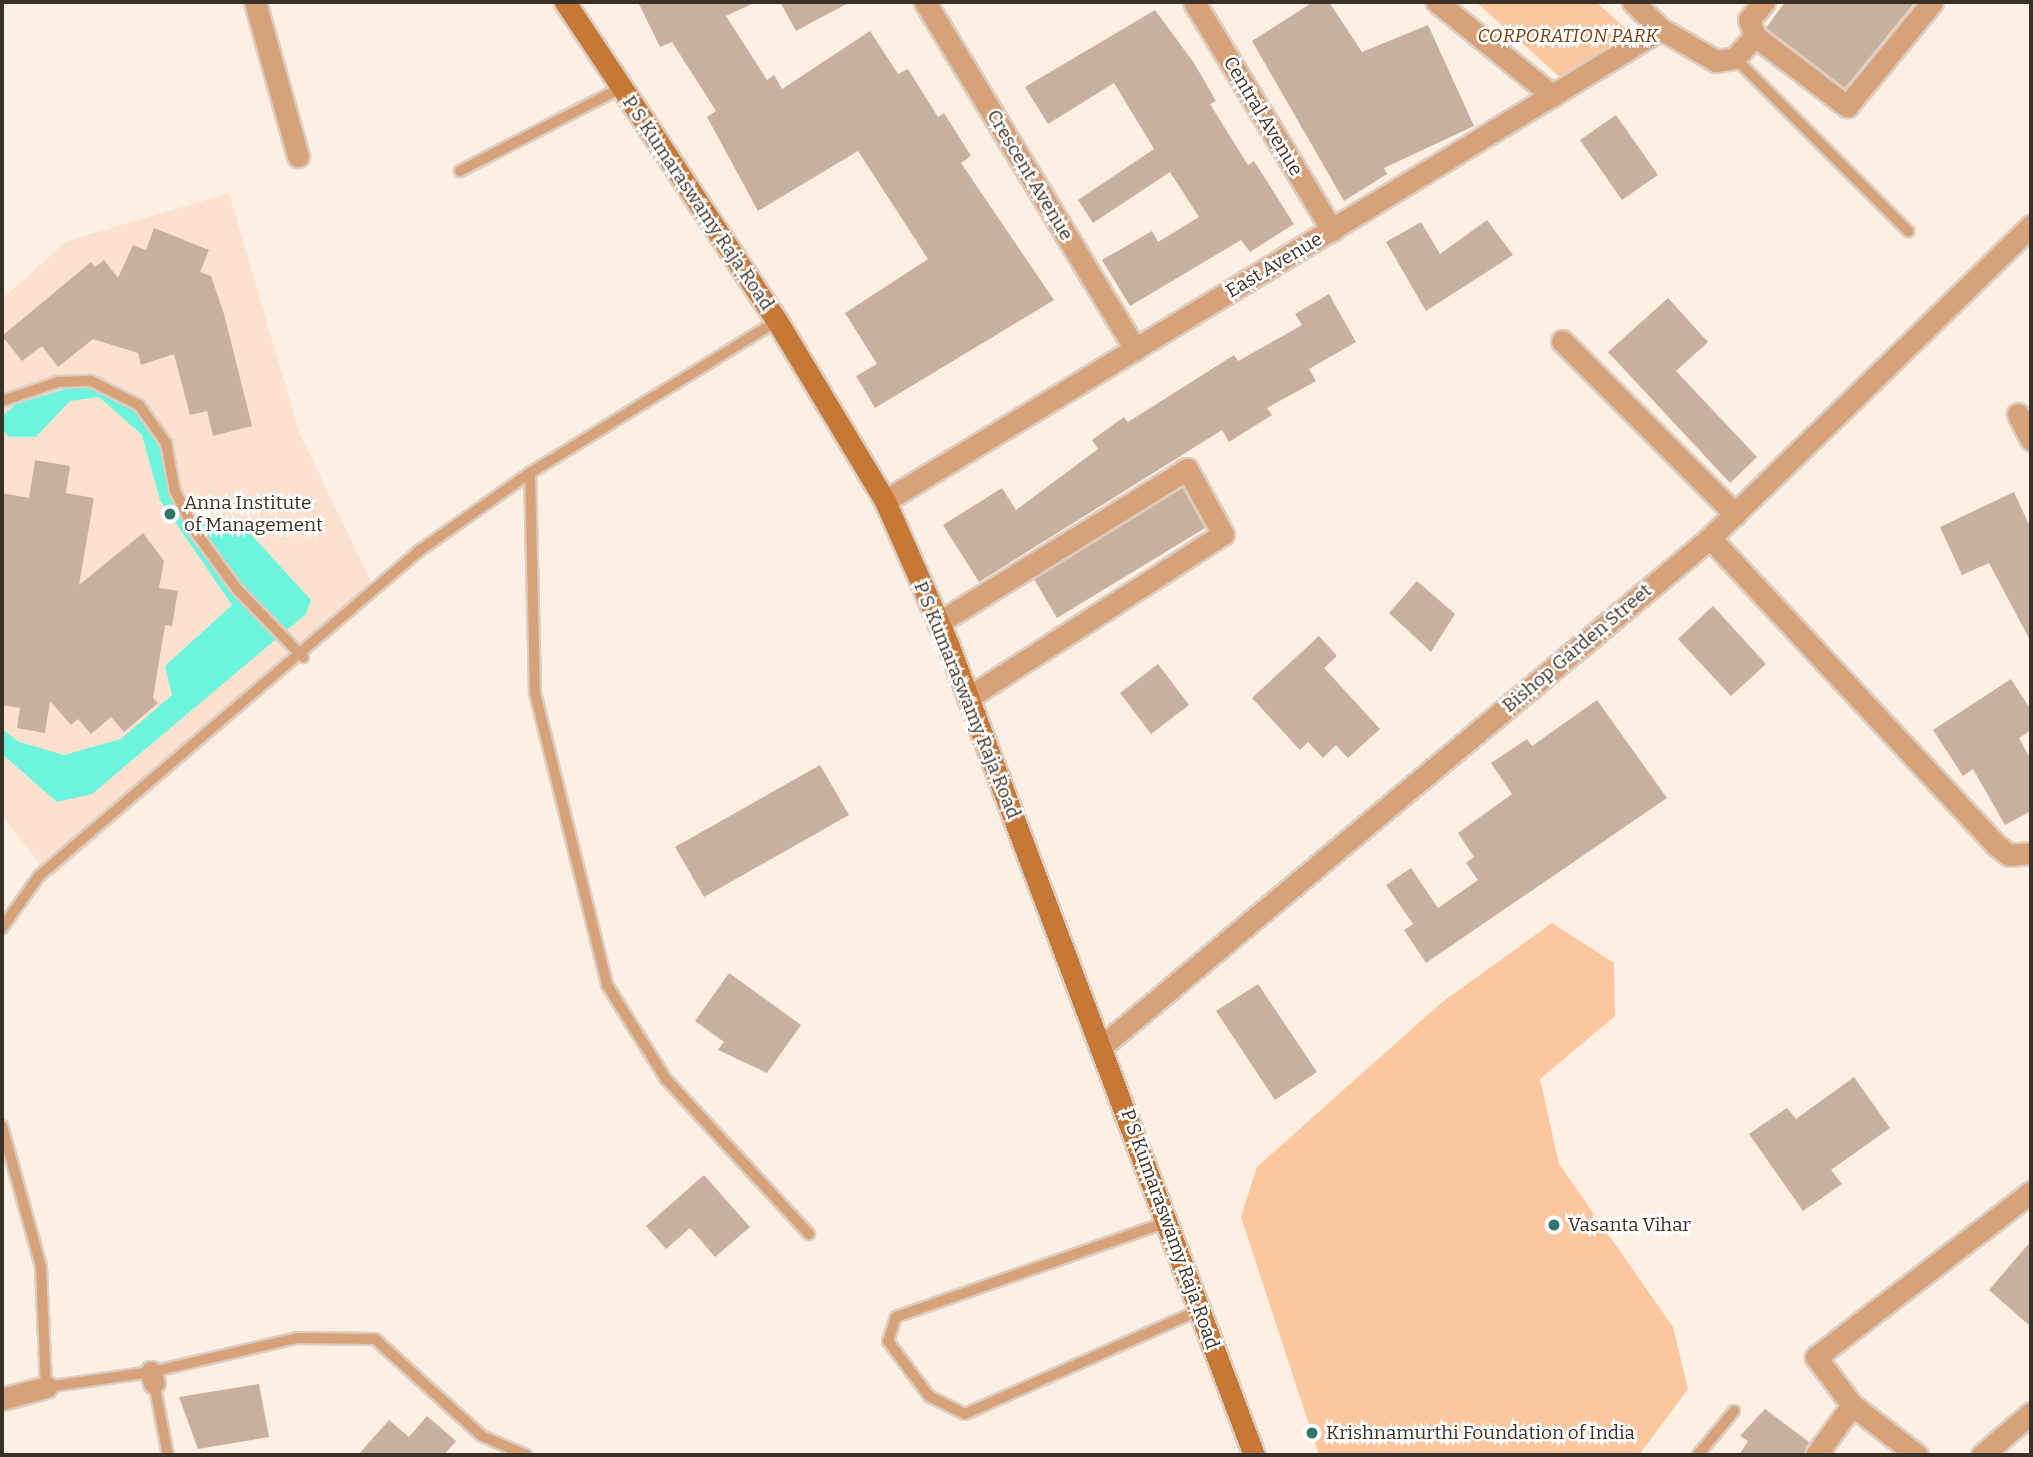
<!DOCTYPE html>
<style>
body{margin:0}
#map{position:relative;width:2033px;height:1457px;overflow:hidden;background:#feefe3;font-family:Bitter,serif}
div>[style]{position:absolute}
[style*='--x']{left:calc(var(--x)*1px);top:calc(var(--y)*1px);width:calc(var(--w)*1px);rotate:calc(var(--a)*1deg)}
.built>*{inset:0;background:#fbe1ce}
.green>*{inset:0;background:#fcc79f}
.water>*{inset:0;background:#6cf4dc}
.building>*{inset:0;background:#c9b09e}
.roads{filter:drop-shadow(2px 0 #dbcdc1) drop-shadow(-2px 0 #dbcdc1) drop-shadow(0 2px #dbcdc1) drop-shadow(0 -2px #dbcdc1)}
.lane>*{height:10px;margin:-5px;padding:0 5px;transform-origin:5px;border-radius:5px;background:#d7a27a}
.street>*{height:21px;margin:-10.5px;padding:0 10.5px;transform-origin:10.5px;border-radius:10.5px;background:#d7a27a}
.secondary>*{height:21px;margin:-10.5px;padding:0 10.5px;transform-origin:10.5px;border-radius:10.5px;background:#c67936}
.dots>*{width:19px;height:19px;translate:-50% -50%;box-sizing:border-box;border:4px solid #fff;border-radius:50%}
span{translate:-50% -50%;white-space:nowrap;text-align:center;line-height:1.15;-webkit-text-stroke:5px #fff;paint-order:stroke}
.park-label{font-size:19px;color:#754111;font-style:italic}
.street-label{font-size:19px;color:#393028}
.poi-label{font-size:19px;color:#393028}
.left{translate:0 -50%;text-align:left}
.frame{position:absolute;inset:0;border:4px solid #393028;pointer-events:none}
</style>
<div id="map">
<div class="built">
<i style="clip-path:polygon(229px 193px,299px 432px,378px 596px,51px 878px,2px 816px,2px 299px,67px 241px)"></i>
</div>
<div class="green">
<i style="clip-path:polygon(1476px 2px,1596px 2px,1631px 33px,1563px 80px)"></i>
<i style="clip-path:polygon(1552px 923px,1614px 963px,1615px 1016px,1540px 1079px,1559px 1164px,1673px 1327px,1688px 1389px,1639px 1455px,1319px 1455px,1241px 1217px,1257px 1167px,1441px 1003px)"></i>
</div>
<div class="water">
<i style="clip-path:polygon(85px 383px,117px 395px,143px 417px,163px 448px,179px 516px,205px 524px,235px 517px,311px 600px,306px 614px,92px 794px,57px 802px,2px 754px,2px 729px,19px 742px,64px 755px,121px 739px,172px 695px,165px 666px,232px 605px,160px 500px,142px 435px,99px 397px,70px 401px,36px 437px,9px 437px,2px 430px,2px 416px,16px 404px)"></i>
</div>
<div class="building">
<i style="clip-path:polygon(638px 2px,756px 2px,726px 16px,767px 80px,774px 75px,782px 89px,870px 31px,898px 74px,908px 69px,938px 117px,944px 113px,971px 156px,961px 163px,1054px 300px,875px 408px,856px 376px,877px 364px,845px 313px,928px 259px,858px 151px,758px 211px,707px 117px,716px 111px,672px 42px,660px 47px)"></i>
<i style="clip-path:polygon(780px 2px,850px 2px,796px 31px)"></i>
<i style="clip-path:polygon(1313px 2px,1329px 2px,1362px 52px,1428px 25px,1474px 126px,1384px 168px,1387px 174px,1344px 201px,1252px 41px)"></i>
<i style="clip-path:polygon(1785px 2px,1915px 2px,1845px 88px,1766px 28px)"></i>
<i style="clip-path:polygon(1155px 10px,1194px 63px,1216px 101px,1210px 104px,1248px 165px,1254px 161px,1294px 224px,1250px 252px,1241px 240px,1130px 306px,1102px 260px,1152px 231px,1158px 242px,1199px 217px,1170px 172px,1093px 223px,1078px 200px,1154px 149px,1114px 83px,1048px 124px,1025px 87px)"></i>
<i style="clip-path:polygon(1616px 115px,1658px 175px,1622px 200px,1580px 140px)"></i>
<i style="clip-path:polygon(1487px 220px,1513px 255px,1426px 311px,1386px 242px,1421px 222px,1440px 254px)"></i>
<i style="clip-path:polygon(154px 228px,209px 250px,200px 272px,211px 276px,224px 314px,252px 426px,213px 436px,207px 411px,190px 415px,174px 354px,141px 365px,138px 353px,93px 339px,58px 367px,42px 346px,22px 361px,2px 336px,91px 262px,95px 267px,104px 260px,118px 278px,133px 245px,146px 250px)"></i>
<i style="clip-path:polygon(1329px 294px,1356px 342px,1309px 369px,1316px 381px,1267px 408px,1272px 415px,1229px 442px,1222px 430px,979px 582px,943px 525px,1002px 488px,1016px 510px,1098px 449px,1092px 440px,1124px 417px,1128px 422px,1234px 355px,1238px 361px,1302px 325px,1295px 314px)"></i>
<i style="clip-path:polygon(1668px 298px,1708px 342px,1676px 371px,1757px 457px,1730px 483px,1608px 352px)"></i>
<i style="clip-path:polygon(35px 460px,70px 466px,66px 493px,94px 498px,79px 585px,143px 533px,164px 561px,159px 588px,178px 591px,172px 626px,165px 625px,153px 698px,158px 703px,124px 732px,111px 717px,91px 734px,78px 719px,71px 725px,50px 701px,45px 733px,17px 728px,20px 708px,2px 705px,2px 493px,29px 498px)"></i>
<i style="clip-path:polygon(1182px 487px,1205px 528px,1057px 618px,1034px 579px)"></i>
<i style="clip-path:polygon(2014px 492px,2031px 529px,2031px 642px,1989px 563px,1962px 575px,1940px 527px)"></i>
<i style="clip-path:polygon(1417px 581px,1455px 614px,1431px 652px,1389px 613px)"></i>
<i style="clip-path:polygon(1713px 606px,1766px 664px,1731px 696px,1678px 639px)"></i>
<i style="clip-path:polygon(1319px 636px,1337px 656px,1324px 668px,1380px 729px,1348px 758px,1336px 745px,1323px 758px,1308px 742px,1300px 750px,1252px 698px)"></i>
<i style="clip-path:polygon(1158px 664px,1189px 705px,1151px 734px,1120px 693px)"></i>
<i style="clip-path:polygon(2011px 679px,2031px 710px,2031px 730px,2019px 738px,2031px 760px,2031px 811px,2005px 825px,1973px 769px,1963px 776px,1933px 730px)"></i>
<i style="clip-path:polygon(1597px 700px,1667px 798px,1426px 963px,1404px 930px,1413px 924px,1386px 885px,1411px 868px,1438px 908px,1478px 880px,1466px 863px,1474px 857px,1458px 833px,1512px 794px,1491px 763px,1527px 739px,1532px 746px)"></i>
<i style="clip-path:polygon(820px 765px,849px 815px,704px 897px,675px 847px)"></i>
<i style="clip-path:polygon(729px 973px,801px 1025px,767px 1073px,718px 1050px,724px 1042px,695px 1021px)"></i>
<i style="clip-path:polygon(1258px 984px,1317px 1072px,1275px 1100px,1216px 1011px)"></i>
<i style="clip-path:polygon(1854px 1077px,1890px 1128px,1831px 1170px,1842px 1184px,1803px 1211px,1749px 1134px,1787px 1108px,1796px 1119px)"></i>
<i style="clip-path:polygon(704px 1175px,750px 1227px,715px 1257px,690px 1228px,666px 1249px,646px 1226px)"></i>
<i style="clip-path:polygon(2031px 1241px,2031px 1327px,1989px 1290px)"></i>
<i style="clip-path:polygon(259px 1384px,269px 1437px,198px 1449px,179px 1397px)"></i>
<i style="clip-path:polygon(1765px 1409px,1809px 1442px,1803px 1455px,1739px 1455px,1748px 1441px,1740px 1436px)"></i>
<i style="clip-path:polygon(427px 1416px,456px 1441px,444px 1455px,358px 1455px,389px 1420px,409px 1437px)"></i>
</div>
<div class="roads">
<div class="lane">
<i style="--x:1735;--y:58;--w:245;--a:45"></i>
<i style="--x:460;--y:171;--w:181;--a:-27.3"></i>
<i style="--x:2;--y:401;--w:59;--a:-18.7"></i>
<i style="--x:58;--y:382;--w:33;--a:-2"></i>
<i style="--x:91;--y:381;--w:54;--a:26.6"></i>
<i style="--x:139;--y:405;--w:47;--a:54.6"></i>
<i style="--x:166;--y:443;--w:49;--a:79.4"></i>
<i style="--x:175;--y:491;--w:45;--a:63.4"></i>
<i style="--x:195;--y:531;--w:72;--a:54.1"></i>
<i style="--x:237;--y:589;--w:95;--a:45.9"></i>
<i style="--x:530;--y:473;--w:220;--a:88.7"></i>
<i style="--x:535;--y:693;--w:301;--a:76.1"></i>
<i style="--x:607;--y:985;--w:111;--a:57.9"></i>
<i style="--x:666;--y:1079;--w:211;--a:47.3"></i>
<i style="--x:2;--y:928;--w:64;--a:-54.6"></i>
<i style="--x:39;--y:876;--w:500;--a:-40.54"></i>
<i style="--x:419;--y:551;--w:136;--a:-35.1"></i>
<i style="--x:530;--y:473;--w:290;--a:-31.6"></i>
<i style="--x:2;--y:1126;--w:146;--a:74.5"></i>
<i style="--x:41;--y:1267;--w:120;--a:87.6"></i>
<i style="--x:46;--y:1387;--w:106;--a:-8.1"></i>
<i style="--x:151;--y:1372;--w:150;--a:-13.1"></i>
<i style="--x:297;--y:1338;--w:78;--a:0.7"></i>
<i style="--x:375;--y:1339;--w:144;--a:42.2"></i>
<i style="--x:482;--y:1436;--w:48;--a:23.4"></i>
<i style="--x:1167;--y:1222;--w:287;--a:160.7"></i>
<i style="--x:896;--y:1317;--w:25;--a:108"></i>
<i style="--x:888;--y:1341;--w:69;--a:53.3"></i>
<i style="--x:929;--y:1396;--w:40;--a:26.6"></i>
<i style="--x:965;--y:1414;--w:257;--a:-23.9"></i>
<i style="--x:154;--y:1383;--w:73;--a:79"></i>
<i style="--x:1698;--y:1455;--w:57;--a:-50.7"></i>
</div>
<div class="street">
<i style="--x:255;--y:2;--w:160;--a:74.4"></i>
<i style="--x:925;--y:2;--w:406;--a:58.8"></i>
<i style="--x:1194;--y:2;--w:267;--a:58.8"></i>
<i style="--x:1437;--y:2;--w:149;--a:39"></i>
<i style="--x:1633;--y:2;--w:39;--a:44"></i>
<i style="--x:1661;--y:29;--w:64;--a:30.2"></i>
<i style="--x:1716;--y:61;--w:19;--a:-9"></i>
<i style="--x:1735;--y:58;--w:30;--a:-48"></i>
<i style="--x:1764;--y:2;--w:23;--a:130"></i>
<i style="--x:1749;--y:20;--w:17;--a:69"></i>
<i style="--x:1755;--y:36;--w:116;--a:37.3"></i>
<i style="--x:1847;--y:106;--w:134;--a:-50.7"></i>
<i style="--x:1562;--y:341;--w:245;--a:45"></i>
<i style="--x:2018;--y:414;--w:29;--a:63"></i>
<i style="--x:885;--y:501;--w:908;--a:-31.31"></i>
<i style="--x:1710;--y:538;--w:420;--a:47"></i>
<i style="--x:1996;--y:845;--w:16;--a:38"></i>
<i style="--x:2009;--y:855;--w:22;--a:-5"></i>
<i style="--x:938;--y:623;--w:293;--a:-31.7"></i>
<i style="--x:1187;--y:469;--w:74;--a:61"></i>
<i style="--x:1223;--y:534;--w:303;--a:147.3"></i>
<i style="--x:1102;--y:1046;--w:792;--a:-39.88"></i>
<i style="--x:1710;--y:538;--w:448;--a:-44.2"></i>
<i style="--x:151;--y:1372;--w:11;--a:75"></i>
<i style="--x:2;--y:1399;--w:46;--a:-15.3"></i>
<i style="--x:1816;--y:1455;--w:62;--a:-54.2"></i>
<i style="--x:1917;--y:1455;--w:82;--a:-142.4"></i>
<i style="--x:1852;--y:1405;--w:60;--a:-126.9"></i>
<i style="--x:1816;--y:1357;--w:271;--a:-37.5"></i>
<i style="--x:1982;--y:1455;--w:65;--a:-40.6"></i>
</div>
<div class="secondary">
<i style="--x:565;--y:2;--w:383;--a:56.4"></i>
<i style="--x:777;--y:321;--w:210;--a:59"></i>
<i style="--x:885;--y:501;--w:156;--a:66.2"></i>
<i style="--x:948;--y:644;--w:867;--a:69.33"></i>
</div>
</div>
<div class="dots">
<i style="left:170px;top:514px;background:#307569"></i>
<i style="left:1554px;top:1225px;background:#307569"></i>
<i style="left:1312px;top:1433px;background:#307569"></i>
</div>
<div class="park-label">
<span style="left:1568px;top:36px">CORPORATION PARK</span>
</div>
<div class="street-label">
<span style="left:1263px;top:116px;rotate:59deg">Central Avenue</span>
<span style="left:1030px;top:175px;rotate:59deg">Crescent Avenue</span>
<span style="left:698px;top:203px;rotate:56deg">P S Kumaraswamy Raja Road</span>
<span style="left:1274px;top:265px;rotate:-31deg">East Avenue</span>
<span style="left:1577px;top:648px;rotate:-40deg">Bishop Garden Street</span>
<span style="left:967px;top:700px;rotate:68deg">P S Kumaraswamy Raja Road</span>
<span style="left:1170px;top:1229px;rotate:70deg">P S Kumaraswamy Raja Road</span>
</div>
<div class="poi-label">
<span class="left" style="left:184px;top:514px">Anna Institute<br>of Management</span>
<span class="left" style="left:1568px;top:1225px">Vasanta Vihar</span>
<span class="left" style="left:1326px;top:1433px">Krishnamurthi Foundation of India</span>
</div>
<div class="frame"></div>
</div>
